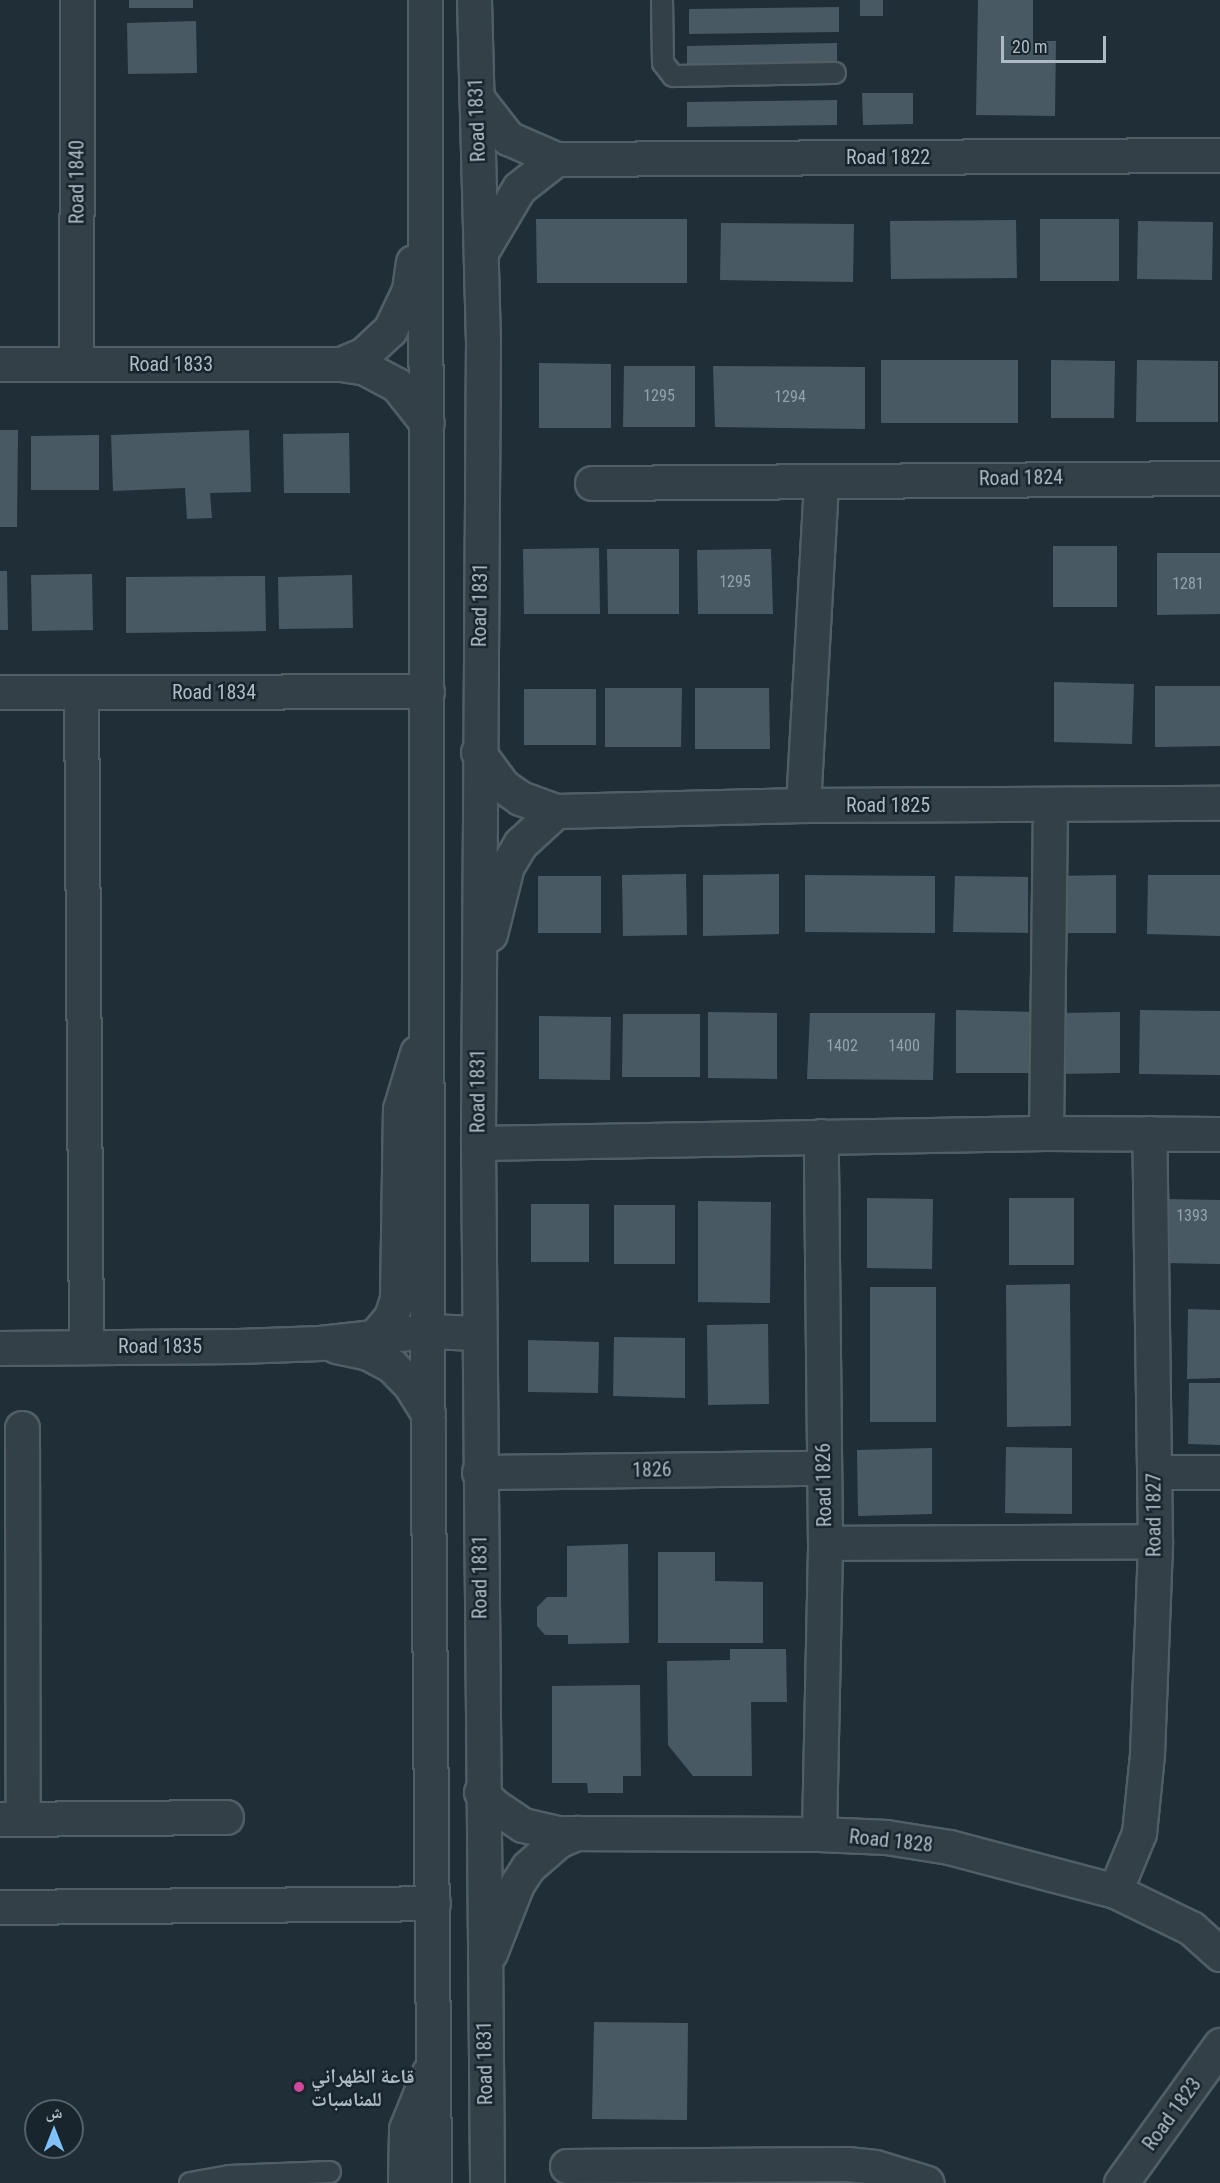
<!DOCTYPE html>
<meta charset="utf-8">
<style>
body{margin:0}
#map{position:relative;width:1220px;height:2183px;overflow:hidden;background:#202e38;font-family:"Roboto Condensed","Noto Naskh Arabic",sans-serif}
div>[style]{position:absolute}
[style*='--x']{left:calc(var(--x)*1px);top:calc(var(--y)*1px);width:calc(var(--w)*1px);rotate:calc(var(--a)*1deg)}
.building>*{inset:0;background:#485964}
.roads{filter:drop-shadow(2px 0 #515e66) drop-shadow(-2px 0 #515e66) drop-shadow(0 2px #515e66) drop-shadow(0 -2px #515e66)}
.lane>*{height:20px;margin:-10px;padding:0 10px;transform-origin:10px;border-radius:10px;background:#344048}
.street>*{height:33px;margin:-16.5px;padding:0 16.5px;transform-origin:16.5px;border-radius:16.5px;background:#344048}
.dots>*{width:16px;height:16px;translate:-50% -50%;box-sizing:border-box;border:3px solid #19252d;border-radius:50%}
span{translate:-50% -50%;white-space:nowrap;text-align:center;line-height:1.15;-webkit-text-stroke:5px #19252d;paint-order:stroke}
.number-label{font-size:16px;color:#94a2ad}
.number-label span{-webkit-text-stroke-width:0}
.street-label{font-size:20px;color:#aebbc5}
.poi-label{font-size:20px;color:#aebbc5;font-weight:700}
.left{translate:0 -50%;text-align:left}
.north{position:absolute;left:24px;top:2099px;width:60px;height:60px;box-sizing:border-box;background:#19252d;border:2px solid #55616a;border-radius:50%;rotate:0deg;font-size:16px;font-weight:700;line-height:24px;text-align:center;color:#aebbc5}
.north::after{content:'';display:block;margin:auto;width:21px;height:27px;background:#7fc2f9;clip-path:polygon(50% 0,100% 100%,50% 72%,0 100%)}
.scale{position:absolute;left:1001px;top:36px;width:105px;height:27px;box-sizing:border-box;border:3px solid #aebbc5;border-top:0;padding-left:8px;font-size:18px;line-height:21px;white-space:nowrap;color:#aebbc5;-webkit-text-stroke:4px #19252d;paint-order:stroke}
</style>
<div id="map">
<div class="building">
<i style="clip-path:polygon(129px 0,193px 0,193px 8px,129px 8px)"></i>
<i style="clip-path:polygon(860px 0,883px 0,883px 16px,860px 16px)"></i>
<i style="clip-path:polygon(978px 0,1033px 0,1033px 41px,1056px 41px,1055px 116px,976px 115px)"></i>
<i style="clip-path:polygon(839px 7px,839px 32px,689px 34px,689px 9px)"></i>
<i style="clip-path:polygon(196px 21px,197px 73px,128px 74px,127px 23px)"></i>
<i style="clip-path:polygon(837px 43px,837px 68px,687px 71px,687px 46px)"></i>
<i style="clip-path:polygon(862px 93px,913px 93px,913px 124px,863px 125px)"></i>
<i style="clip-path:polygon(837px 100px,837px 125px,687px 127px,687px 102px)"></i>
<i style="clip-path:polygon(536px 219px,687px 219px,687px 283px,537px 283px)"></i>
<i style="clip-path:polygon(1040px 219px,1119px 219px,1119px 281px,1040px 281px)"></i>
<i style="clip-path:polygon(1016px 220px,1017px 278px,891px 279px,890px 221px)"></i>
<i style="clip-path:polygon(1138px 221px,1213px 222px,1212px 280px,1137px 279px)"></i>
<i style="clip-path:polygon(721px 223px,854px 224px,853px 282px,720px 280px)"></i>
<i style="clip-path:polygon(881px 360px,1018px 360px,1018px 423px,881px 423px)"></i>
<i style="clip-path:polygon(1051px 360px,1115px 361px,1114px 418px,1051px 418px)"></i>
<i style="clip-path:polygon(1137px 360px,1218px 361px,1218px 422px,1136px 422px)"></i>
<i style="clip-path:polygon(539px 363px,611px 364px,611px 428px,539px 428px)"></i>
<i style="clip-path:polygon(624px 366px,695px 366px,695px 427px,623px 427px)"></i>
<i style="clip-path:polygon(713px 366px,865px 367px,865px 429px,715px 427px)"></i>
<i style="clip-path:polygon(0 430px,18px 430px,17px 527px,0 527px)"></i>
<i style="clip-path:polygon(249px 430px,251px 492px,210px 493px,212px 518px,187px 519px,185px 488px,113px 491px,111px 435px)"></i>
<i style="clip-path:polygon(349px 433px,350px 493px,284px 493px,283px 434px)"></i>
<i style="clip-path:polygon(99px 435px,99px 490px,31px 490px,31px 436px)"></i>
<i style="clip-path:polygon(1053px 546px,1117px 546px,1117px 607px,1053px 607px)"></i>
<i style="clip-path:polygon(599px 548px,600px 614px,524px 614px,523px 549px)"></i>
<i style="clip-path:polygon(607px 549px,679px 549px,679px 614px,608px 614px)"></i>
<i style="clip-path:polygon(771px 549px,773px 614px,698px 614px,697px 550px)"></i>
<i style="clip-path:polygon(1157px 553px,1220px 553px,1220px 614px,1157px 615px)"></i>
<i style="clip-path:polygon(0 571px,7px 571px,8px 630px,0 630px)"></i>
<i style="clip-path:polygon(92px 574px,93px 630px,32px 631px,31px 575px)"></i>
<i style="clip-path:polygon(352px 575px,353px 628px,279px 629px,278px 577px)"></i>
<i style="clip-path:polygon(265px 576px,266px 631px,126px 633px,126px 577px)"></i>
<i style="clip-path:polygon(1054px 682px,1134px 684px,1132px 744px,1054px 742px)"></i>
<i style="clip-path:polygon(1155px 686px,1220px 686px,1220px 746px,1155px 747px)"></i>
<i style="clip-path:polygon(605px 688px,682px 688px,681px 747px,605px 747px)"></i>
<i style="clip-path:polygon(695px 688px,769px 688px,770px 749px,695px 749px)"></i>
<i style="clip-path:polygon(524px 689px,596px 689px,596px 745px,524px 745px)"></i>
<i style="clip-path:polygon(686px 874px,687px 935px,623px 936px,622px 875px)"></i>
<i style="clip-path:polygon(779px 874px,779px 934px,703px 936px,703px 875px)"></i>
<i style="clip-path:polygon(805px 875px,935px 876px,935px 933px,805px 932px)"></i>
<i style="clip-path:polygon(1116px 875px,1116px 933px,1054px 933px,1054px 876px)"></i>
<i style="clip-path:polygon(1148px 875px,1220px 875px,1220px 936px,1147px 934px)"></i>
<i style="clip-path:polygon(538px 876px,601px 876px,601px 933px,538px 933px)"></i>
<i style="clip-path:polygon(955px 876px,1028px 877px,1028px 933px,953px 932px)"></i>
<i style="clip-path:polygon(956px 1010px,1038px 1012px,1034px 1073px,956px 1073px)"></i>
<i style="clip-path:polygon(1140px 1010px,1220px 1011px,1220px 1075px,1139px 1074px)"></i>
<i style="clip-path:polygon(708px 1012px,777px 1013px,777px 1079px,708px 1078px)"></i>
<i style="clip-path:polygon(1120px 1012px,1120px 1073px,1057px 1074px,1057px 1013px)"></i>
<i style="clip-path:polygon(810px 1013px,935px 1013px,933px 1080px,807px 1079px)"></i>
<i style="clip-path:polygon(623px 1014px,700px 1014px,700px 1077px,622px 1077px)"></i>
<i style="clip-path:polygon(539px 1016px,611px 1017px,610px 1080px,539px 1079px)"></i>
<i style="clip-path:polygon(867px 1198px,933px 1199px,932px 1269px,867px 1268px)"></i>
<i style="clip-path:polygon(1009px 1198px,1074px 1198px,1074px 1265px,1009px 1265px)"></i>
<i style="clip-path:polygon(1165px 1199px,1220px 1200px,1220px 1264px,1165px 1263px)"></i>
<i style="clip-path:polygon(698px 1201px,771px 1202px,770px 1303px,698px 1302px)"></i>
<i style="clip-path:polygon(531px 1204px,589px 1204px,589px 1262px,531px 1262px)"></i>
<i style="clip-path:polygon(614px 1205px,675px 1205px,675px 1264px,614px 1264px)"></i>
<i style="clip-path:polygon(1070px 1284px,1071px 1426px,1007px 1427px,1006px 1285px)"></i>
<i style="clip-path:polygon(870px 1287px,936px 1287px,936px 1422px,870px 1422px)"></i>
<i style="clip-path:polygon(1188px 1309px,1220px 1310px,1220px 1378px,1187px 1379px)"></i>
<i style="clip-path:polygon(768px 1324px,769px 1404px,708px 1405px,707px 1325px)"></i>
<i style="clip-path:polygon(614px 1337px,685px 1338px,685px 1398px,613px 1396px)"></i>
<i style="clip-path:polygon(528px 1340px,599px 1342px,598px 1393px,528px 1392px)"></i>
<i style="clip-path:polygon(1189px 1383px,1220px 1383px,1220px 1445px,1188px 1444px)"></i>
<i style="clip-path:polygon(1006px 1447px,1072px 1448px,1072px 1514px,1005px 1513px)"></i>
<i style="clip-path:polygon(932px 1448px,932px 1514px,858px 1516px,857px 1450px)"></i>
<i style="clip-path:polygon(628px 1544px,629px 1643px,568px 1644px,568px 1635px,545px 1635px,537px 1626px,537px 1607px,547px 1597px,567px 1597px,567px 1546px)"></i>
<i style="clip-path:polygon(658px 1552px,715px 1552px,715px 1581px,763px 1582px,763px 1643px,658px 1643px)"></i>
<i style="clip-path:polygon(730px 1649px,786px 1649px,787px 1702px,751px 1702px,752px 1776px,693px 1776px,668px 1745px,667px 1661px,730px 1660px)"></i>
<i style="clip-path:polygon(640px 1685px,641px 1776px,623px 1776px,623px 1793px,588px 1793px,587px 1783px,552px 1783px,552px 1686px)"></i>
<i style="clip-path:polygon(594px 2022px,688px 2023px,687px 2120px,592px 2119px)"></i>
</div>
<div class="roads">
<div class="lane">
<i style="--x:662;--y:0;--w:63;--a:89.1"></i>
<i style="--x:663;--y:63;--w:16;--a:52"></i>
<i style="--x:673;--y:76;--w:162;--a:-1.1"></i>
<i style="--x:190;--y:2183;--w:40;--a:-10"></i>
<i style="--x:229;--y:2176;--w:101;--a:-2.3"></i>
</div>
<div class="street">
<i style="--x:425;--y:0;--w:1357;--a:89.92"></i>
<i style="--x:427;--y:1357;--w:826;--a:89.51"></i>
<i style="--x:474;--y:0;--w:339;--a:88.5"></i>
<i style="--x:483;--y:339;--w:804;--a:90.36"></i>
<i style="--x:478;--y:1143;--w:1040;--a:89.5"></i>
<i style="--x:477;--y:98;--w:51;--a:52.2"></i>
<i style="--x:508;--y:138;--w:52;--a:23.6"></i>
<i style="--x:556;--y:159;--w:664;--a:-0.35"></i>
<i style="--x:481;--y:252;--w:74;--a:-59.3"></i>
<i style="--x:519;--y:188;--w:47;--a:-38.1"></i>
<i style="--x:0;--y:364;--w:341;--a:0"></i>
<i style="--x:341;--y:364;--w:24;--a:9"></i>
<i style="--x:365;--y:368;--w:36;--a:28"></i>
<i style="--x:397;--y:385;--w:48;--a:51.7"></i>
<i style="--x:76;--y:364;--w:364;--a:-89.8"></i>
<i style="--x:341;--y:364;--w:25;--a:-23"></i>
<i style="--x:364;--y:354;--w:35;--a:-43"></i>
<i style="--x:390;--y:330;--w:44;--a:-64.6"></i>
<i style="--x:409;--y:290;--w:28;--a:-82"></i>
<i style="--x:592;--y:483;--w:628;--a:-0.46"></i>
<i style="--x:0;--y:692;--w:427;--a:-0.1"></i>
<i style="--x:81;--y:692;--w:654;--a:89.56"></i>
<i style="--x:478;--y:752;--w:42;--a:53.7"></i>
<i style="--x:503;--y:786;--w:21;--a:35"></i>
<i style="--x:520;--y:798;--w:38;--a:20"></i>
<i style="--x:556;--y:811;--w:247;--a:-1.4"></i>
<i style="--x:803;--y:805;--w:417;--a:-0.3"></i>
<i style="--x:803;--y:805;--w:324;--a:-86.8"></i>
<i style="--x:490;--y:934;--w:70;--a:-76"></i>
<i style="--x:507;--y:866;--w:26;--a:-59"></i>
<i style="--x:520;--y:844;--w:49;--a:-42.5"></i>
<i style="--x:1046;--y:1133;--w:329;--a:-89.3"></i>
<i style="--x:478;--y:1143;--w:568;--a:-1.01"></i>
<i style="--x:1046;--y:1133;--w:174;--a:0.3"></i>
<i style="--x:375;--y:1336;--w:25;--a:-50"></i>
<i style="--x:391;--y:1317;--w:20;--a:-72"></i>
<i style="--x:397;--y:1298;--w:189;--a:-89.1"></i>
<i style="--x:400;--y:1109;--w:59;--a:-73.1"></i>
<i style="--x:336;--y:1346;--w:33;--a:12"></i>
<i style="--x:368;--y:1353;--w:27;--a:28"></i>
<i style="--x:392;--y:1366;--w:28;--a:46"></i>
<i style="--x:411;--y:1386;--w:32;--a:58"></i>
<i style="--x:0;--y:1348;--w:238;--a:-0.5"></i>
<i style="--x:238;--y:1346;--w:82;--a:-2.1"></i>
<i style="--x:320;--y:1343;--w:108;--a:-6.4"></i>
<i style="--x:427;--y:1331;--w:51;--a:2.2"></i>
<i style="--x:22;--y:1428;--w:391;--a:89.9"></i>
<i style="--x:479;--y:1472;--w:345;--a:-0.7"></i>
<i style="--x:1155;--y:1472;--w:65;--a:0"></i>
<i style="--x:825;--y:1543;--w:330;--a:-0.3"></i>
<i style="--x:481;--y:1792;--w:18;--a:47"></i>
<i style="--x:493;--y:1805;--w:36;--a:34"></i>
<i style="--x:523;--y:1825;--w:36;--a:13"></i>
<i style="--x:558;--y:1833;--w:261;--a:0.2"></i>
<i style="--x:819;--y:1834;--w:67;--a:2.6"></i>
<i style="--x:886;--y:1837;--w:64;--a:9"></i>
<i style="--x:949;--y:1847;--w:172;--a:14.8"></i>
<i style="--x:1115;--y:1891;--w:85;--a:26"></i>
<i style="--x:1191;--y:1928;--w:39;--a:42"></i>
<i style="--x:0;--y:1819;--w:226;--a:-0.5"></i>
<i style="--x:819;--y:1834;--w:291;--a:-88.8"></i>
<i style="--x:825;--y:1543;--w:407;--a:-90.6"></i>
<i style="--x:1115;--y:1891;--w:63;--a:-67.5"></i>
<i style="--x:1139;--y:1833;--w:79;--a:-84.2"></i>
<i style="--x:1147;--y:1754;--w:213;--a:-87.8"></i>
<i style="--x:1155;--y:1541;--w:408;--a:-90.8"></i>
<i style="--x:0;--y:1907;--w:433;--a:-0.5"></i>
<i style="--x:490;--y:1953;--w:74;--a:-68.6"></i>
<i style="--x:517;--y:1884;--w:20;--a:-57"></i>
<i style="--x:528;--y:1867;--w:40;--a:-41"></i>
<i style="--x:558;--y:1841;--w:20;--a:-24"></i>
<i style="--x:567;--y:2166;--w:280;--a:-0.4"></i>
<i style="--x:847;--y:2164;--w:28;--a:6"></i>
<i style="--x:875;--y:2167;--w:54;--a:17.1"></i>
<i style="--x:405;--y:2183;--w:54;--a:-88.9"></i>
<i style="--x:406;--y:2129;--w:61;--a:-68"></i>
<i style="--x:1121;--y:2183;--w:170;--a:-54.3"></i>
</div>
</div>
<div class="dots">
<i style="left:299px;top:2087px;background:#d1479c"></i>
</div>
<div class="number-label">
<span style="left:659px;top:396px">1295</span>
<span style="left:790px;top:397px">1294</span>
<span style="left:735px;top:582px">1295</span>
<span style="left:1188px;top:584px">1281</span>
<span style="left:842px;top:1046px">1402</span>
<span style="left:904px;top:1046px">1400</span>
<span style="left:1192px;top:1216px">1393</span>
</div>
<div class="street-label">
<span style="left:477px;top:120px;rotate:-92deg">Road 1831</span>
<span style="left:888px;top:157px">Road 1822</span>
<span style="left:77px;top:182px;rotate:-90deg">Road 1840</span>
<span style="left:171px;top:364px">Road 1833</span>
<span style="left:1021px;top:478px;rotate:-1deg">Road 1824</span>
<span style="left:480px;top:605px;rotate:-89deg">Road 1831</span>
<span style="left:214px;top:692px">Road 1834</span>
<span style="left:888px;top:805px">Road 1825</span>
<span style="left:478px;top:1091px;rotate:-90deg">Road 1831</span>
<span style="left:160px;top:1346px">Road 1835</span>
<span style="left:652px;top:1470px;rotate:-1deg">1826</span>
<span style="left:824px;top:1485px;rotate:-91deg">Road 1826</span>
<span style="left:1154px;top:1515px;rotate:-90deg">Road 1827</span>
<span style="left:480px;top:1577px;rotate:-90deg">Road 1831</span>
<span style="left:891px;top:1841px;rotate:6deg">Road 1828</span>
<span style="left:485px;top:2063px;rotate:-91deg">Road 1831</span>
<span style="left:1172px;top:2114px;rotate:-54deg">Road 1823</span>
</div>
<div class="poi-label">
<span class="left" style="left:311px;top:2088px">قاعة الظهراني<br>للمناسبات</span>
</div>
<div class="north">ش</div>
<div class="scale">20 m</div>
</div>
